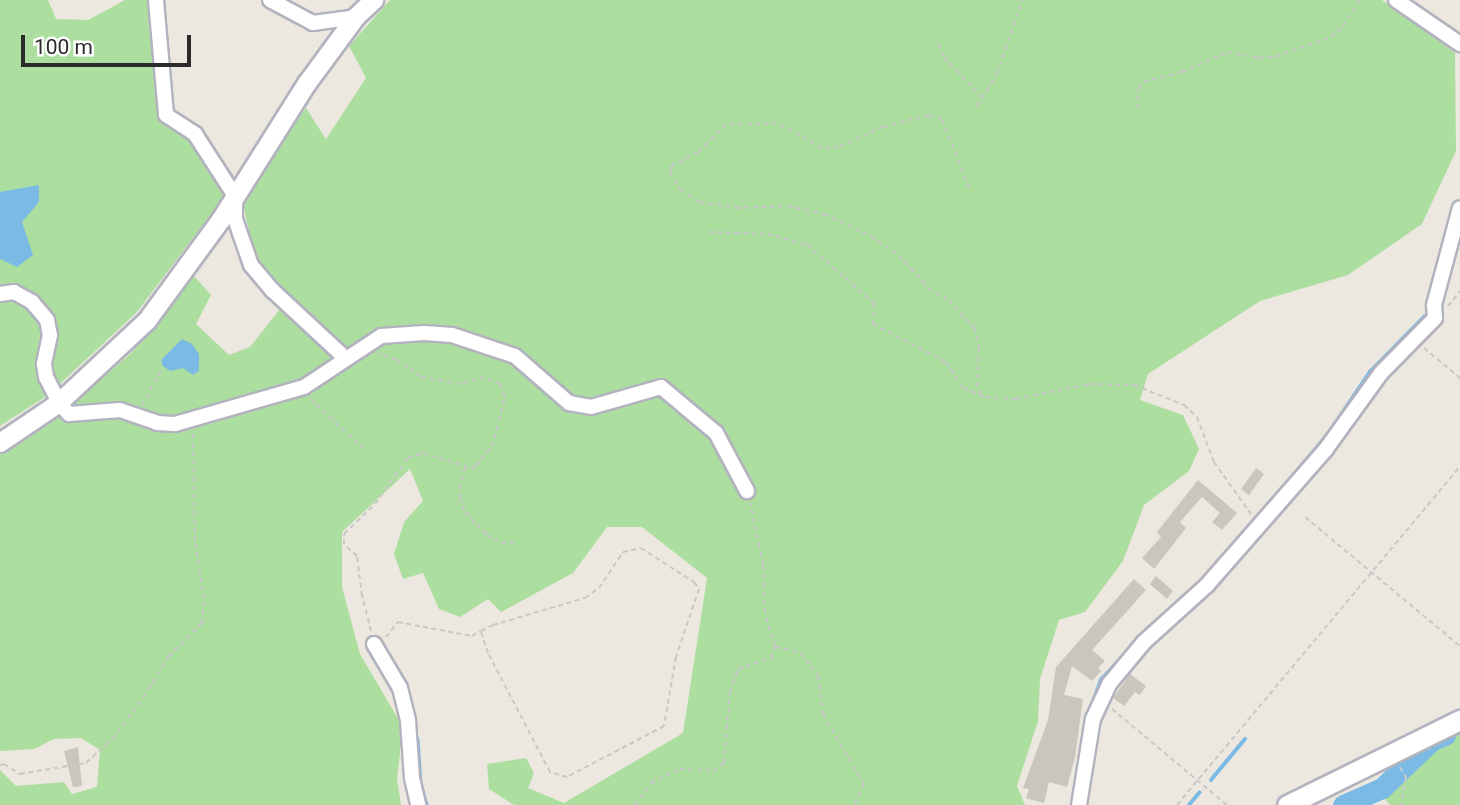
<!DOCTYPE html>
<style>
body{margin:0}
#map{position:relative;width:1460px;height:805px;overflow:hidden;background:#ece8df;font-family:Roboto,sans-serif}
div>[style]{position:absolute}
[style*='--x']{left:calc(var(--x)*1px);top:calc(var(--y)*1px);width:calc(var(--w)*1px);rotate:calc(var(--a)*1deg)}
.green>*{inset:0;background:#acdea0}
.water>*{inset:0;background:#7bbae5}
.stream>*{height:3.5px;margin:-1.75px;padding:0 1.75px;transform-origin:1.75px;border-radius:1.75px;background:#7bbae5}
.river>*{height:21px;margin:-10.5px;padding:0 10.5px;transform-origin:10.5px;border-radius:10.5px;background:#7bbae5}
.building>*{inset:0;background:#c8c6bd}
.path>*{height:2px;margin-top:-1px;transform-origin:0;background:repeating-linear-gradient(90deg,#c8c8c8 0 5px,transparent 0 8.5px)}
.roads{filter:drop-shadow(2px 0 #b2b3be) drop-shadow(-2px 0 #b2b3be) drop-shadow(0 2px #b2b3be) drop-shadow(0 -2px #b2b3be)}
.minor>*{height:14px;margin:-7px;padding:0 7px;transform-origin:7px;border-radius:7px;background:#fff}
.tertiary>*{height:18px;margin:-9px;padding:0 9px;transform-origin:9px;border-radius:9px;background:#fff}
.secondary>*{height:19px;margin:-9.5px;padding:0 9.5px;transform-origin:9.5px;border-radius:9.5px;background:#fff}
span{translate:-50% -50%;white-space:nowrap;text-align:center;line-height:1.15;-webkit-text-stroke:5px #fff;paint-order:stroke}
.scale{position:absolute;left:21px;top:35px;width:170px;height:32px;box-sizing:border-box;border:4px solid #2b2b2b;border-top:0;padding-left:9px;font-size:21px;line-height:24px;white-space:nowrap;color:#2b2b2b;-webkit-text-stroke:5px #fff;paint-order:stroke}
</style>
<div id="map">
<div class="green">
<i style="clip-path:polygon(0 0,48px 0,56px 19px,88px 20px,125px 0,152px 0,162px 116px,191px 138px,225px 196px,136px 313px,48px 395px,0 426px)"></i>
<i style="clip-path:polygon(390px 0,1382px 0,1455px 53px,1456px 151px,1422px 224px,1348px 275px,1260px 301px,1148px 374px,1140px 400px,1183px 415px,1199px 449px,1189px 471px,1144px 505px,1123px 561px,1085px 612px,1059px 620px,1040px 679px,1038px 721px,1017px 786px,1025px 805px,514px 805px,489px 789px,487px 764px,526px 758px,534px 773px,528px 788px,564px 803px,683px 733px,707px 578px,642px 527px,607px 527px,573px 573px,501px 612px,488px 599px,460px 617px,439px 609px,423px 573px,403px 579px,394px 554px,404px 522px,423px 501px,410px 469px,342px 532px,342px 587px,360px 654px,403px 727px,397px 779px,401px 805px,0 805px,0 770px,16px 786px,64px 782px,72px 794px,97px 787px,100px 750px,81px 738px,54px 739px,34px 749px,0 751px,0 454px,60px 416px,131px 353px,194px 276px,211px 295px,196px 324px,229px 355px,250px 347px,291px 295px,257px 265px,242px 201px,306px 108px,326px 139px,366px 78px,349px 46px)"></i>
<i style="clip-path:polygon(1460px 732px,1460px 805px,1390px 805px,1381px 794px,1433px 743px)"></i>
</div>
<div class="water">
<i style="clip-path:polygon(39px 185px,39px 202px,22px 222px,33px 255px,17px 267px,0 259px,0 192px)"></i>
<i style="clip-path:polygon(182px 339px,192px 344px,199px 354px,199px 371px,193px 375px,183px 368px,170px 371px,163px 366px,161px 360px)"></i>
</div>
<div class="stream">
<i style="--x:1293;--y:476;--w:55;--a:-50.2"></i>
<i style="--x:1328;--y:434;--w:75;--a:-55.9"></i>
<i style="--x:1370;--y:372;--w:78;--a:-45.5"></i>
<i style="--x:1089;--y:713;--w:35;--a:-70"></i>
<i style="--x:1101;--y:680;--w:72;--a:-47.2"></i>
<i style="--x:418;--y:739;--w:45;--a:86.2"></i>
<i style="--x:421;--y:784;--w:22;--a:74"></i>
<i style="--x:1211;--y:780;--w:53;--a:-50.3"></i>
<i style="--x:1189;--y:805;--w:16;--a:-50"></i>
</div>
<div class="river">
<i style="--x:1343;--y:805;--w:43;--a:-23.6"></i>
<i style="--x:1382;--y:788;--w:69;--a:-43.8"></i>
<i style="--x:1432;--y:740;--w:14;--a:-21"></i>
</div>
<div class="building">
<i style="clip-path:polygon(1256px 468px,1264px 474px,1249px 495px,1241px 489px)"></i>
<i style="clip-path:polygon(1198px 480px,1237px 513px,1222px 530px,1212px 522px,1220px 513px,1202px 497px,1180px 522px,1186px 528px,1154px 569px,1142px 558px,1161px 537px,1157px 532px)"></i>
<i style="clip-path:polygon(1156px 576px,1173px 591px,1167px 599px,1150px 584px)"></i>
<i style="clip-path:polygon(1134px 579px,1146px 590px,1092px 650px,1105px 661px,1098px 668px,1101px 671px,1092px 681px,1072px 666px,1064px 695px,1083px 699px,1075px 757px,1067px 787px,1049px 782px,1044px 803px,1026px 798px,1029px 789px,1023px 788px,1048px 720px,1056px 667px)"></i>
<i style="clip-path:polygon(1130px 674px,1146px 686px,1140px 695px,1135px 692px,1124px 706px,1113px 698px)"></i>
<i style="clip-path:polygon(78px 747px,82px 786px,73px 787px,64px 751px)"></i>
</div>
<div class="path">
<i style="--x:938;--y:44;--w:14;--a:65"></i>
<i style="--x:944;--y:57;--w:54;--a:47.2"></i>
<i style="--x:977;--y:106;--w:38;--a:-58"></i>
<i style="--x:997;--y:74;--w:78;--a:-71.3"></i>
<i style="--x:1138;--y:109;--w:20;--a:-90"></i>
<i style="--x:1138;--y:89;--w:9;--a:-49"></i>
<i style="--x:1144;--y:82;--w:39;--a:-15"></i>
<i style="--x:1182;--y:72;--w:50;--a:-23.5"></i>
<i style="--x:1228;--y:52;--w:32;--a:11"></i>
<i style="--x:1259;--y:58;--w:16;--a:-4"></i>
<i style="--x:1275;--y:57;--w:59;--a:-19.7"></i>
<i style="--x:1331;--y:37;--w:16;--a:-43"></i>
<i style="--x:1343;--y:26;--w:31;--a:-58"></i>
<i style="--x:969;--y:188;--w:74;--a:-111.4"></i>
<i style="--x:942;--y:119;--w:14;--a:-163"></i>
<i style="--x:929;--y:115;--w:48;--a:165.4"></i>
<i style="--x:883;--y:127;--w:49;--a:156"></i>
<i style="--x:838;--y:147;--w:16;--a:176"></i>
<i style="--x:822;--y:148;--w:51;--a:-150.9"></i>
<i style="--x:777;--y:123;--w:51;--a:178.9"></i>
<i style="--x:726;--y:124;--w:40;--a:135"></i>
<i style="--x:698;--y:152;--w:30;--a:152"></i>
<i style="--x:672;--y:166;--w:6;--a:108"></i>
<i style="--x:670;--y:172;--w:21;--a:59"></i>
<i style="--x:681;--y:190;--w:22;--a:32"></i>
<i style="--x:700;--y:202;--w:36;--a:9"></i>
<i style="--x:736;--y:208;--w:52;--a:-2.2"></i>
<i style="--x:788;--y:206;--w:37;--a:13"></i>
<i style="--x:824;--y:214;--w:52;--a:25.1"></i>
<i style="--x:871;--y:236;--w:34;--a:34"></i>
<i style="--x:899;--y:255;--w:44;--a:48.7"></i>
<i style="--x:928;--y:288;--w:24;--a:30"></i>
<i style="--x:949;--y:300;--w:38;--a:48"></i>
<i style="--x:974;--y:328;--w:21;--a:76"></i>
<i style="--x:979;--y:348;--w:34;--a:93"></i>
<i style="--x:977;--y:382;--w:12;--a:76"></i>
<i style="--x:709;--y:232;--w:59;--a:1.9"></i>
<i style="--x:768;--y:234;--w:41;--a:15.8"></i>
<i style="--x:807;--y:245;--w:89;--a:40.9"></i>
<i style="--x:874;--y:303;--w:21;--a:93"></i>
<i style="--x:873;--y:324;--w:82;--a:27.5"></i>
<i style="--x:946;--y:362;--w:31;--a:57"></i>
<i style="--x:963;--y:388;--w:25;--a:21"></i>
<i style="--x:986;--y:397;--w:30;--a:4"></i>
<i style="--x:1016;--y:399;--w:76;--a:-11.5"></i>
<i style="--x:1090;--y:384;--w:44;--a:1.3"></i>
<i style="--x:1134;--y:385;--w:54;--a:21.8"></i>
<i style="--x:1184;--y:405;--w:18;--a:43"></i>
<i style="--x:1197;--y:417;--w:48;--a:69.3"></i>
<i style="--x:1214;--y:462;--w:64;--a:54.6"></i>
<i style="--x:1448;--y:306;--w:19;--a:-51"></i>
<i style="--x:1424;--y:348;--w:47;--a:39.8"></i>
<i style="--x:310;--y:399;--w:72;--a:42.8"></i>
<i style="--x:142;--y:405;--w:38;--a:-61"></i>
<i style="--x:465;--y:467;--w:18;--a:106"></i>
<i style="--x:460;--y:484;--w:14;--a:90"></i>
<i style="--x:460;--y:498;--w:15;--a:70"></i>
<i style="--x:465;--y:512;--w:32;--a:46"></i>
<i style="--x:487;--y:535;--w:17;--a:28"></i>
<i style="--x:502;--y:543;--w:12;--a:-5"></i>
<i style="--x:1305;--y:517;--w:202;--a:39.8"></i>
<i style="--x:371;--y:631;--w:36;--a:-104"></i>
<i style="--x:362;--y:596;--w:40;--a:-97.1"></i>
<i style="--x:357;--y:556;--w:18;--a:-137"></i>
<i style="--x:344;--y:544;--w:10;--a:-90"></i>
<i style="--x:344;--y:534;--w:43;--a:-44.1"></i>
<i style="--x:375;--y:504;--w:57;--a:-54.3"></i>
<i style="--x:408;--y:458;--w:16;--a:-18"></i>
<i style="--x:423;--y:453;--w:50;--a:17.4"></i>
<i style="--x:471;--y:468;--w:5;--a:-22"></i>
<i style="--x:476;--y:466;--w:26;--a:-51"></i>
<i style="--x:492;--y:446;--w:51;--a:-75.1"></i>
<i style="--x:505;--y:397;--w:14;--a:-111"></i>
<i style="--x:500;--y:384;--w:17;--a:-156"></i>
<i style="--x:484;--y:377;--w:25;--a:164"></i>
<i style="--x:460;--y:384;--w:40;--a:-170"></i>
<i style="--x:421;--y:377;--w:31;--a:-144"></i>
<i style="--x:396;--y:359;--w:19;--a:-164"></i>
<i style="--x:386;--y:637;--w:19;--a:-51"></i>
<i style="--x:398;--y:622;--w:75;--a:10.7"></i>
<i style="--x:472;--y:636;--w:10;--a:-29"></i>
<i style="--x:481;--y:631;--w:13;--a:-27"></i>
<i style="--x:493;--y:625;--w:96;--a:-16.4"></i>
<i style="--x:585;--y:598;--w:17;--a:-36"></i>
<i style="--x:599;--y:588;--w:43;--a:-56.3"></i>
<i style="--x:623;--y:552;--w:18;--a:-13"></i>
<i style="--x:641;--y:548;--w:63;--a:32.7"></i>
<i style="--x:694;--y:582;--w:9;--a:54"></i>
<i style="--x:699;--y:589;--w:72;--a:108.7"></i>
<i style="--x:676;--y:657;--w:70;--a:99.9"></i>
<i style="--x:664;--y:726;--w:110;--a:152.3"></i>
<i style="--x:567;--y:777;--w:18;--a:-164"></i>
<i style="--x:550;--y:772;--w:134;--a:-117.5"></i>
<i style="--x:488;--y:653;--w:23;--a:-108"></i>
<i style="--x:776;--y:647;--w:26;--a:13"></i>
<i style="--x:801;--y:653;--w:29;--a:54"></i>
<i style="--x:818;--y:676;--w:38;--a:83"></i>
<i style="--x:823;--y:714;--w:81;--a:59.6"></i>
<i style="--x:864;--y:784;--w:23;--a:115"></i>
<i style="--x:1112;--y:709;--w:150;--a:39.9"></i>
<i style="--x:0;--y:765;--w:4;--a:-14"></i>
<i style="--x:4;--y:764;--w:19;--a:32"></i>
<i style="--x:20;--y:774;--w:67;--a:-9.5"></i>
<i style="--x:86;--y:763;--w:35;--a:-43"></i>
<i style="--x:112;--y:739;--w:53;--a:-52.7"></i>
<i style="--x:144;--y:697;--w:47;--a:-59"></i>
<i style="--x:168;--y:657;--w:48;--a:-45"></i>
<i style="--x:202;--y:623;--w:24;--a:-85"></i>
<i style="--x:204;--y:599;--w:59;--a:-98.8"></i>
<i style="--x:195;--y:541;--w:110;--a:-91"></i>
<i style="--x:1400;--y:767;--w:12;--a:59"></i>
<i style="--x:1406;--y:777;--w:28;--a:100"></i>
<i style="--x:635;--y:805;--w:27;--a:-54"></i>
<i style="--x:651;--y:783;--w:32;--a:-26"></i>
<i style="--x:680;--y:769;--w:33;--a:3"></i>
<i style="--x:713;--y:771;--w:14;--a:-36"></i>
<i style="--x:724;--y:763;--w:71;--a:-85.2"></i>
<i style="--x:730;--y:692;--w:24;--a:-71"></i>
<i style="--x:738;--y:669;--w:35;--a:-18"></i>
<i style="--x:771;--y:658;--w:13;--a:-72"></i>
<i style="--x:775;--y:646;--w:34;--a:-107"></i>
<i style="--x:765;--y:613;--w:49;--a:-92.3"></i>
<i style="--x:763;--y:564;--w:63;--a:-101.8"></i>
<i style="--x:1177;--y:805;--w:441;--a:-50.1"></i>
</div>
<div class="roads">
<div class="minor">
<i style="--x:156;--y:0;--w:115;--a:85"></i>
<i style="--x:166;--y:115;--w:35;--a:33"></i>
<i style="--x:195;--y:134;--w:74;--a:57.2"></i>
<i style="--x:235;--y:196;--w:23;--a:90"></i>
<i style="--x:235;--y:219;--w:49;--a:70.8"></i>
<i style="--x:251;--y:265;--w:34;--a:50"></i>
<i style="--x:273;--y:291;--w:98;--a:42.9"></i>
<i style="--x:270;--y:0;--w:49;--a:28.1"></i>
<i style="--x:313;--y:23;--w:43;--a:-7.9"></i>
<i style="--x:1396;--y:0;--w:78;--a:34.5"></i>
<i style="--x:0;--y:294;--w:14;--a:-8"></i>
<i style="--x:14;--y:292;--w:21;--a:29"></i>
<i style="--x:32;--y:302;--w:23;--a:50"></i>
<i style="--x:47;--y:320;--w:15;--a:79"></i>
<i style="--x:50;--y:335;--w:30;--a:102"></i>
<i style="--x:44;--y:364;--w:13;--a:81"></i>
<i style="--x:46;--y:377;--w:29;--a:63"></i>
<i style="--x:59;--y:403;--w:15;--a:48"></i>
<i style="--x:69;--y:414;--w:51;--a:-4.5"></i>
<i style="--x:120;--y:410;--w:39;--a:19"></i>
<i style="--x:157;--y:423;--w:18;--a:3"></i>
<i style="--x:175;--y:424;--w:134;--a:-16"></i>
<i style="--x:304;--y:387;--w:92;--a:-33.5"></i>
<i style="--x:381;--y:336;--w:43;--a:-4"></i>
<i style="--x:424;--y:333;--w:28;--a:4"></i>
<i style="--x:452;--y:335;--w:66;--a:18.4"></i>
<i style="--x:515;--y:356;--w:72;--a:41"></i>
<i style="--x:569;--y:403;--w:22;--a:10"></i>
<i style="--x:591;--y:407;--w:73;--a:-15.9"></i>
<i style="--x:661;--y:387;--w:72;--a:39.9"></i>
<i style="--x:716;--y:433;--w:66;--a:61.9"></i>
<i style="--x:374;--y:644;--w:51;--a:59.4"></i>
<i style="--x:400;--y:688;--w:34;--a:76"></i>
<i style="--x:408;--y:721;--w:57;--a:86"></i>
<i style="--x:412;--y:778;--w:28;--a:77"></i>
<i style="--x:1079;--y:805;--w:87;--a:-80.8"></i>
<i style="--x:1093;--y:719;--w:40;--a:-65"></i>
<i style="--x:1110;--y:683;--w:53;--a:-50.3"></i>
<i style="--x:1144;--y:642;--w:85;--a:-42.1"></i>
<i style="--x:1207;--y:585;--w:181;--a:-48.8"></i>
<i style="--x:1326;--y:449;--w:94;--a:-54.1"></i>
<i style="--x:1381;--y:373;--w:77;--a:-45.5"></i>
<i style="--x:1435;--y:318;--w:13;--a:-94"></i>
<i style="--x:1434;--y:305;--w:100;--a:-75"></i>
</div>
<div class="tertiary">
<i style="--x:0;--y:443;--w:71;--a:-34.1"></i>
<i style="--x:59;--y:403;--w:120;--a:-43"></i>
<i style="--x:147;--y:321;--w:125;--a:-53.8"></i>
<i style="--x:221;--y:220;--w:160;--a:-57.8"></i>
<i style="--x:306;--y:85;--w:84;--a:-53.7"></i>
<i style="--x:356;--y:17;--w:25;--a:-43"></i>
</div>
<div class="secondary">
<i style="--x:1287;--y:805;--w:193;--a:-26.2"></i>
</div>
</div>
<div class="scale">100 m</div>
</div>
